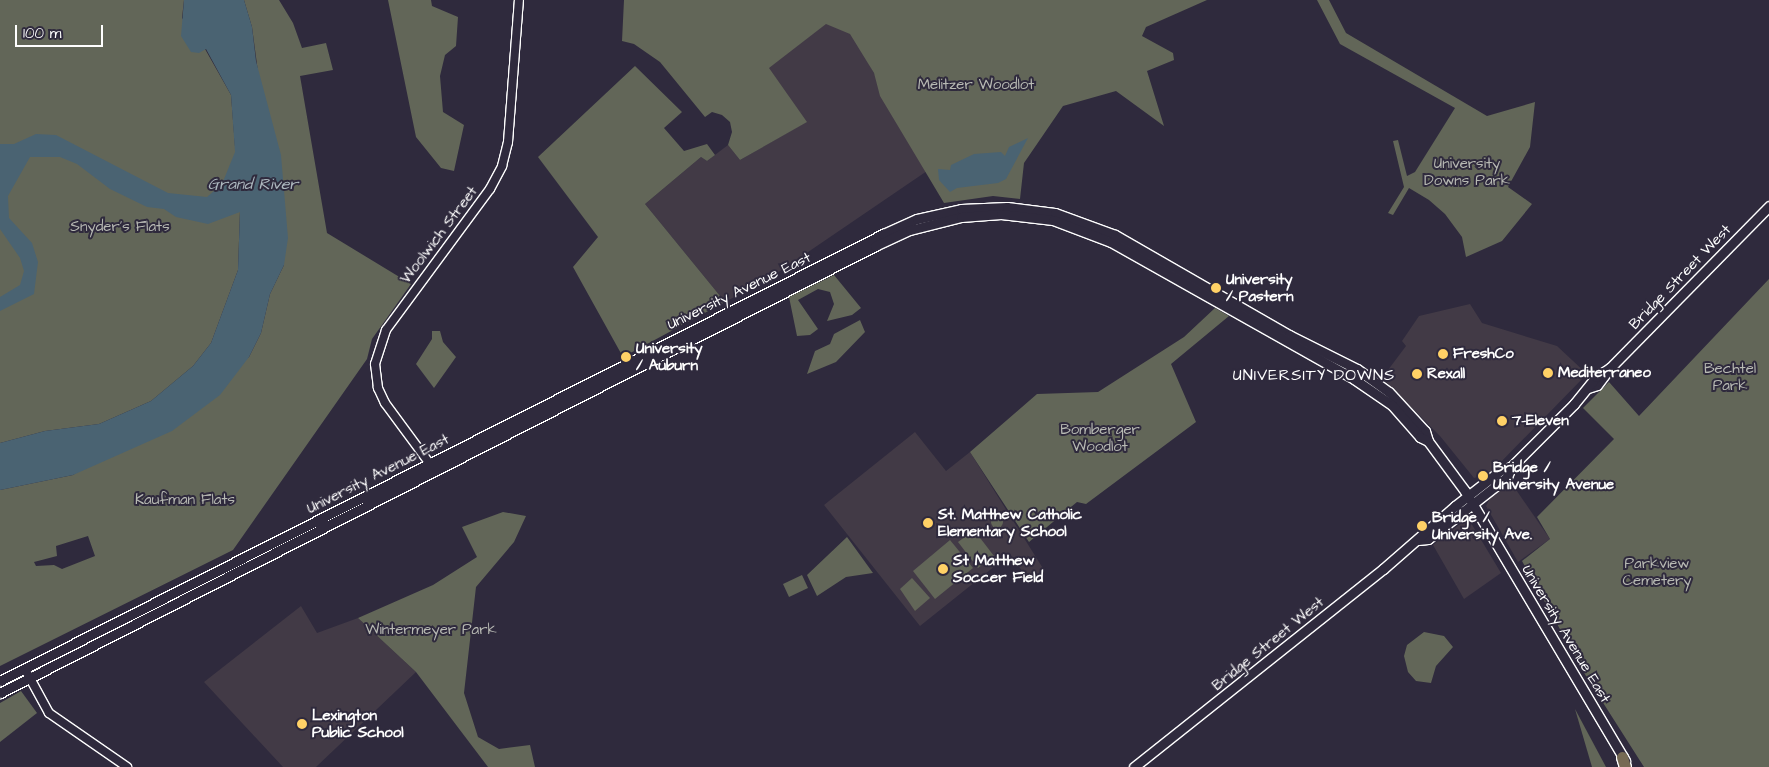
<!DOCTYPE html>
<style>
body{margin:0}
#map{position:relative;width:1769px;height:767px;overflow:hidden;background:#2f2a3d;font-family:"Architects Daughter",sans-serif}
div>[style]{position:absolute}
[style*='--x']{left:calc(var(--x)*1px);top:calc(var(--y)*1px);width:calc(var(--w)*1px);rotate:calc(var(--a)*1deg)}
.built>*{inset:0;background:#423a46}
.green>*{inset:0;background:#626658}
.round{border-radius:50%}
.water>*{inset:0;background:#4a6372}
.roads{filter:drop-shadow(1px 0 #fff) drop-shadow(-1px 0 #fff) drop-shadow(0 1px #fff) drop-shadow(0 -1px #fff)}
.tertiary>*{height:8px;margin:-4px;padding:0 4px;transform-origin:4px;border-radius:4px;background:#2f2a3d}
.secondary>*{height:9px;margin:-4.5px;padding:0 4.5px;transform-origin:4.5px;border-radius:4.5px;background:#2f2a3d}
.motorway>*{height:11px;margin:-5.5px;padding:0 5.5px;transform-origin:5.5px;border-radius:5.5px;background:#766a54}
.dots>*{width:14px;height:14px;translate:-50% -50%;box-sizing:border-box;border:2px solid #2f2a3d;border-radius:50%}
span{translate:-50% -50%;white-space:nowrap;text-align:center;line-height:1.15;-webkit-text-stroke:4px #2f2a3d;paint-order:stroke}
.park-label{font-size:15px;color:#b8bab4}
.street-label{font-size:15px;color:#fff}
.poi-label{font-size:15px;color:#fff;font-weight:700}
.left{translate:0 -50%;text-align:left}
.water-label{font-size:16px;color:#aeb9c0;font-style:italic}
.neighbourhood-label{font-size:16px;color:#fff;letter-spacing:1px}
.scale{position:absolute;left:15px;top:25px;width:88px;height:22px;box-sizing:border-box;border:2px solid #fff;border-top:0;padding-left:6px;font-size:15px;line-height:18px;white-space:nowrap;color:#fff;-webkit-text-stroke:4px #2f2a3d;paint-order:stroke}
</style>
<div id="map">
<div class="built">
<i style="clip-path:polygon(841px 12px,927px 171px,767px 280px,725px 302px,645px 204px,701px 157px,707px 161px,728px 145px,740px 160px,806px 122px,768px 68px)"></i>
<i style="clip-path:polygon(1470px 304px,1482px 323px,1557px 346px,1587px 374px,1497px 466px,1487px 474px,1474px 478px,1440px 436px,1382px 378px,1406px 346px,1402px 341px,1419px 316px)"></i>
<i style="clip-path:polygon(915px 432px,946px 471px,970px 452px,1044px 570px,1030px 582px,1010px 554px,920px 626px,824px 505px)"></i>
<i style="clip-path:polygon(1510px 481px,1550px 539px,1518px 562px,1486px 506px,1490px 498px)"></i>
<i style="clip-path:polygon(1464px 521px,1471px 523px,1501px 573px,1464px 599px,1433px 545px)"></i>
<i style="clip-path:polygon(301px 606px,317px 633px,358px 618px,416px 672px,316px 767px,283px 767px,204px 682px)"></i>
</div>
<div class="green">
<i style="clip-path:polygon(0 0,184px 0,182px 18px,205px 49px,231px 95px,240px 211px,238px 270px,211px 343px,193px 366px,151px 401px,99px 424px,45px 431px,0 443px)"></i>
<i style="clip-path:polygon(evenodd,244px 0,279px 0,293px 23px,302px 48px,326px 43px,333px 70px,300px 76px,327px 233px,411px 284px,372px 339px,367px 359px,233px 550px,0 666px,0 490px,73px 475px,249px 357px,261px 333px,270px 294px,284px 265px,252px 27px,244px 0,88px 536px,95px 556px,62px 569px,54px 565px,36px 566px,34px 562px,57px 556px,56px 546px,88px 536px)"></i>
<i style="clip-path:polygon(388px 0,431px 0,432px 6px,458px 17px,456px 46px,445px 55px,440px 76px,443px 112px,464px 125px,454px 171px,441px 168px,416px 137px)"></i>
<i style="clip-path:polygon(624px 0,1207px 0,1146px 27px,1142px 36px,1173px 53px,1174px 60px,1147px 71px,1164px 126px,1116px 91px,1063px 106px,1024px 163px,1020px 199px,993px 196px,944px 203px,880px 96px,874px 73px,850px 34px,826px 24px,769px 68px,807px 122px,740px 160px,728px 145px,732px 132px,730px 122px,722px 115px,712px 112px,705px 117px,660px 62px,634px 44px,622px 41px)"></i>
<i style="clip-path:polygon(1317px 0,1329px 0,1346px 33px,1487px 116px,1535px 102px,1530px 147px,1508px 187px,1532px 204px,1502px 241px,1466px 257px,1462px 237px,1445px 214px,1429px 200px,1409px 188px,1393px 215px,1388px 213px,1404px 187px,1393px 141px,1398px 140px,1407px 176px,1415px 172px,1455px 108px,1340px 44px)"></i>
<i style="clip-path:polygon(635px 66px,682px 112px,664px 128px,684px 151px,707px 144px,715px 155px,707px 161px,701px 157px,645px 204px,725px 302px,623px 357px,573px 267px,598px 237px,538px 157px)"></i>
<i style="clip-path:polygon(834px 275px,861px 308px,852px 315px,827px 321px,834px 304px,830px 292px,818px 289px,798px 300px,818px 329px,810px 335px,797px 336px,789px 297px)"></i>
<i style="clip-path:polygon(1769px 279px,1769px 767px,1644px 767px,1586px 676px,1522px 561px,1550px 539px,1537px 517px,1614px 439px,1583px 408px,1609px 382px,1639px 416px)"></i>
<i style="clip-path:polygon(1215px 308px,1229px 316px,1171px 364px,1196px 422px,1086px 504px,1077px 502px,1029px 542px,970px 452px,1037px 394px,1098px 392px,1184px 337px)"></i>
<i style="clip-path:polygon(860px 320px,865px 332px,836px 362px,807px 374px,815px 351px,830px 344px,834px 334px)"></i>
<i style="clip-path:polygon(432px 331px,440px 331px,443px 342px,456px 357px,434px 388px,416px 364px,432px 339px)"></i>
<i style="clip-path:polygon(503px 512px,526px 516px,514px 542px,476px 587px,464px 693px,478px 737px,499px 749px,530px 745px,535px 767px,488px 767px,416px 672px,358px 618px,433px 585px,477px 557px,462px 527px)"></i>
<i class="round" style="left:991px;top:516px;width:12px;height:12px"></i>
<i style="clip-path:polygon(974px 530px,994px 556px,978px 568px,958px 542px)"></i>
<i style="clip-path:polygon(847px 537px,873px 573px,846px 577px,817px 596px,807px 575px)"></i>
<i style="clip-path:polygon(950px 540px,973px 568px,935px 599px,913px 571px)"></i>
<i style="clip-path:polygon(802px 575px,808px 588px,789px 597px,783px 584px)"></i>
<i style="clip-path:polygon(912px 578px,930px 598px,915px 611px,900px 589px)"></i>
<i style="clip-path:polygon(1424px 632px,1444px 636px,1453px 647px,1436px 666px,1431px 683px,1416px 681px,1408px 672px,1404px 656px,1407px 645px)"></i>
<i style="clip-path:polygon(21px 691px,37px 713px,0 742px,0 703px)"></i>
<i style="clip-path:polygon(1575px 709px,1606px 767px,1592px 767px)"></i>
</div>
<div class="water">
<i style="clip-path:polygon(184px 0,244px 0,252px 27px,256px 61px,281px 155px,288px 238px,284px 265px,270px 294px,261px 333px,249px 357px,220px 395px,172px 431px,73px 475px,0 490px,0 443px,45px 431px,99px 424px,151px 401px,193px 366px,211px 343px,238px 270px,240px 212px,208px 224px,176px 217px,164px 209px,147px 207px,110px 189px,77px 164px,60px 157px,30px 157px,8px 196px,9px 218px,32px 243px,38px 262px,34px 294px,0 311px,0 297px,20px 285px,24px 271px,20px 258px,0 229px,0 144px,14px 144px,36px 134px,56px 135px,168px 193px,207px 197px,222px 184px,235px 152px,231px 95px,206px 49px,199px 53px,191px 52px,181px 36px)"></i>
<i style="clip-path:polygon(1028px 138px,1006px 179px,998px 183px,957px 188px,950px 192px,939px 180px,938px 169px,950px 170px,951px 165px,974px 154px,1001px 152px,1005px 156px,1009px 147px)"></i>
</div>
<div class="roads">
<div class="tertiary">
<i style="--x:430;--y:464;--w:76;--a:-126.4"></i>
<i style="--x:385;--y:403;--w:17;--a:-115"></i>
<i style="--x:378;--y:388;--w:24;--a:-97"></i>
<i style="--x:375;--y:364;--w:36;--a:-72"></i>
<i style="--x:386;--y:330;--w:175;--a:-53.6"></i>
<i style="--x:490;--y:189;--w:26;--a:-62"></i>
<i style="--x:502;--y:166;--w:25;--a:-76"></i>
<i style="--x:508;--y:142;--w:142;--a:-85.6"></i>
<i style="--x:25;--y:669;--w:50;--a:61.4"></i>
<i style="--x:49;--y:713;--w:95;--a:34.7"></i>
</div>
<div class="secondary">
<i style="--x:1588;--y:388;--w:9;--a:-18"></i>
<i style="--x:1597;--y:385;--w:21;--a:-53"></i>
<i style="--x:1418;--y:540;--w:10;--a:-6"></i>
<i style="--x:1428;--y:539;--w:100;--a:-38.1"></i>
<i style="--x:1507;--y:477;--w:11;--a:-68"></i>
<i style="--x:1511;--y:467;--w:89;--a:-45"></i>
<i style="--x:1574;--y:404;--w:35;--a:-51"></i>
<i style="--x:1596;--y:377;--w:17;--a:-33"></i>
<i style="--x:1610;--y:368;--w:227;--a:-45.5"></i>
<i style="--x:0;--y:681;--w:990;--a:-26.85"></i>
<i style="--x:883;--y:234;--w:37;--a:-24"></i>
<i style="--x:917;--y:219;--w:45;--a:-12.8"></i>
<i style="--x:961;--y:209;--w:46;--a:-2.5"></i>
<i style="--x:1007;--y:207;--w:48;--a:7.1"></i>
<i style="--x:1055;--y:213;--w:64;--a:20.1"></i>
<i style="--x:1115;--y:235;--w:201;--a:29.9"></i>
<i style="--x:1289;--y:335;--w:76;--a:26.6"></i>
<i style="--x:1357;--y:369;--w:39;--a:36"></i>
<i style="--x:1389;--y:392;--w:53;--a:47.3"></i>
<i style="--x:1425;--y:431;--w:10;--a:73"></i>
<i style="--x:1428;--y:441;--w:62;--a:53.5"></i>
<i style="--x:1465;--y:491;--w:314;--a:59.3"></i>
<i style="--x:0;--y:693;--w:983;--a:-27.06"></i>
<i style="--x:875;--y:246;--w:38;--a:-25"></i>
<i style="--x:910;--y:230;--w:53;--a:-14.3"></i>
<i style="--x:961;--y:217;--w:40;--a:-4.3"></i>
<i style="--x:1001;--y:214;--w:52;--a:6.6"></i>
<i style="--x:1053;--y:220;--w:62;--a:20.8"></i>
<i style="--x:1111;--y:242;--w:279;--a:29.4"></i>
<i style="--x:1354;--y:379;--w:46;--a:34.4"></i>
<i style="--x:1392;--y:405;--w:43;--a:48.8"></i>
<i style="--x:1420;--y:437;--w:9;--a:27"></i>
<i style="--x:1134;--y:767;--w:318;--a:-38.5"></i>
<i style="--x:1383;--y:569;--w:96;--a:-41.2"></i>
<i style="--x:1455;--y:506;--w:58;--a:-38"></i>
<i style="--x:1501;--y:470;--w:10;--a:-17"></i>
</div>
<div class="motorway">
<i style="--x:1622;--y:757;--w:10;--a:73"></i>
</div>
</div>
<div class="dots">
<i style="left:1216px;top:288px;background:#ffd166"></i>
<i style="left:1443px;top:354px;background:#ffd166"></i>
<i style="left:626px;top:357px;background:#ffd166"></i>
<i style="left:1548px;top:373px;background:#ffd166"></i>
<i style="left:1417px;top:374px;background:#ffd166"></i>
<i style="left:1502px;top:421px;background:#ffd166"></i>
<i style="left:1483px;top:476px;background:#ffd166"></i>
<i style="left:928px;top:523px;background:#ffd166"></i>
<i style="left:1422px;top:526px;background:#ffd166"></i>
<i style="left:943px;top:569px;background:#ffd166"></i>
<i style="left:302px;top:724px;background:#ffd166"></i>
</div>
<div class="park-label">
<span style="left:976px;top:85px">Melitzer Woodlot</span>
<span style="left:1467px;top:172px">University<br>Downs Park</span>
<span style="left:120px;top:227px">Snyder's Flats</span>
<span style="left:1730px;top:377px">Bechtel<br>Park</span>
<span style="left:1100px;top:438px">Bomberger<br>Woodlot</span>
<span style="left:185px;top:500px">Kaufman Flats</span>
<span style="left:1657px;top:572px">Parkview<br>Cemetery</span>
<span style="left:431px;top:630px">Wintermeyer Park</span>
</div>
<div class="street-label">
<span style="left:439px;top:235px;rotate:-53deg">Woolwich Street</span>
<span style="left:1680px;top:277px;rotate:-46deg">Bridge Street West</span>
<span style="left:739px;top:291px;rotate:-26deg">University Avenue East</span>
<span style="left:378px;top:474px;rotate:-27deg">University Avenue East</span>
<span style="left:1566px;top:634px;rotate:59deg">University Avenue East</span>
<span style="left:1268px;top:644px;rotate:-39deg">Bridge Street West</span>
</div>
<div class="poi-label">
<span class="left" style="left:1226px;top:288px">University<br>/ Pastern</span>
<span class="left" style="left:636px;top:357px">University<br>/ Auburn</span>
<span class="left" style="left:1453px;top:354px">FreshCo</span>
<span class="left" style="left:1558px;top:373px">Mediterraneo</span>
<span class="left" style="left:1427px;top:374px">Rexall</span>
<span class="left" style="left:1512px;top:421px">7-Eleven</span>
<span class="left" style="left:1493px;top:476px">Bridge /<br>University Avenue</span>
<span class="left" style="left:938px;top:523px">St. Matthew Catholic<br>Elementary School</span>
<span class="left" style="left:1432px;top:526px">Bridge /<br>University Ave.</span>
<span class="left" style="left:953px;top:569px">St Matthew<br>Soccer Field</span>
<span class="left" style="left:312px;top:724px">Lexington<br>Public School</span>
</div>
<div class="water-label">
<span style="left:253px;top:184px">Grand River</span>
</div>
<div class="neighbourhood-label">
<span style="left:1314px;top:375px">UNIVERSITY DOWNS</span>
</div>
<div class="scale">100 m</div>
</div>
